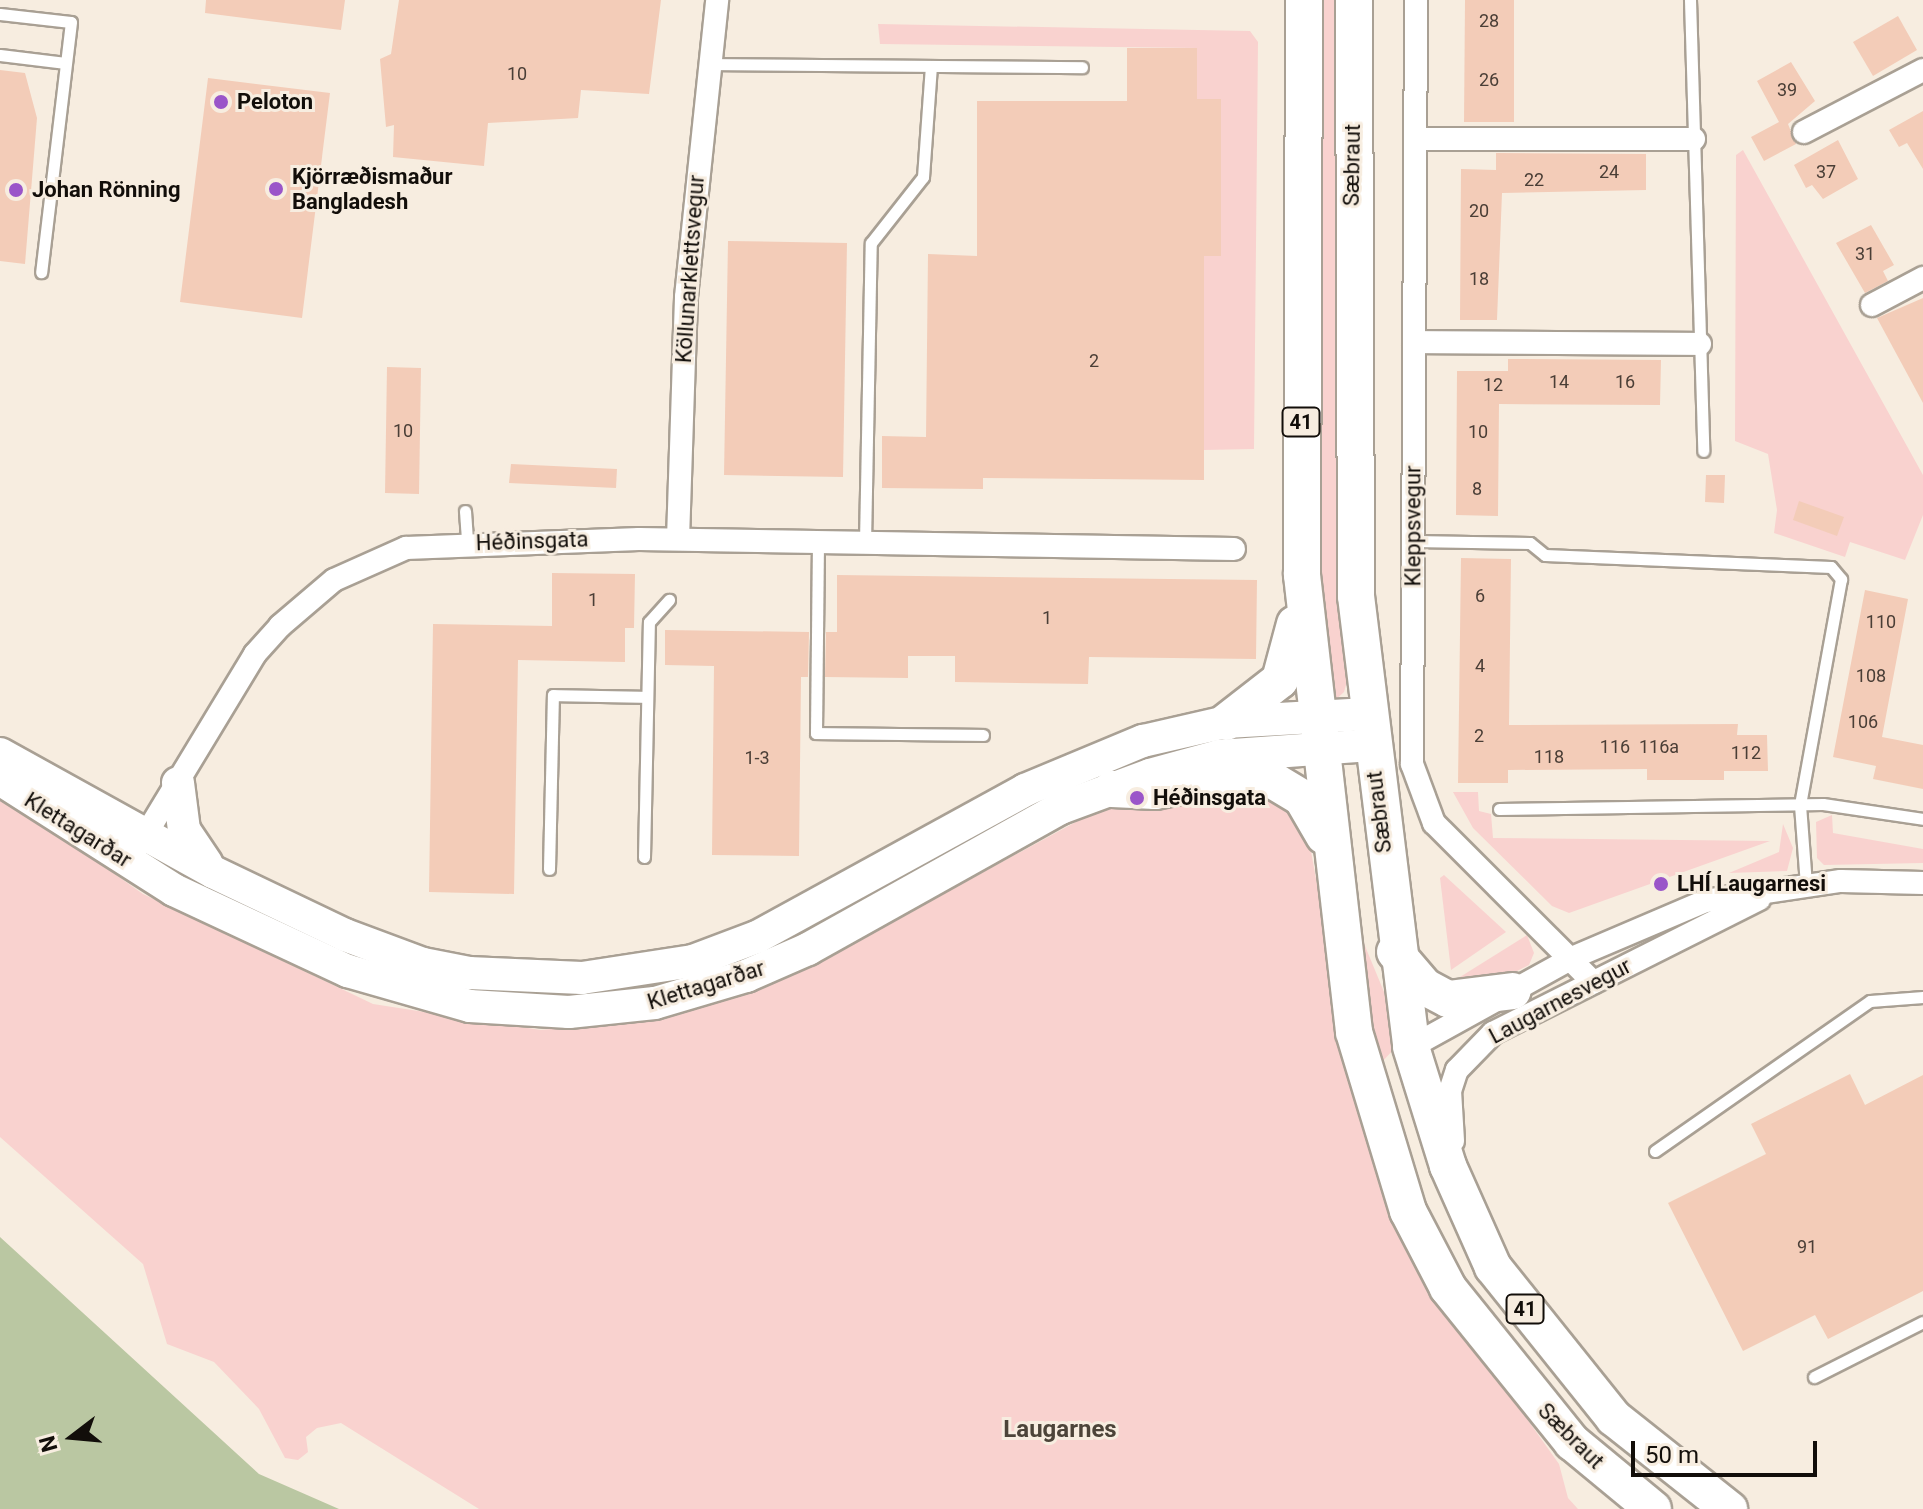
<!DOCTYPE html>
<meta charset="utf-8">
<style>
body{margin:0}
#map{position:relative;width:1923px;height:1509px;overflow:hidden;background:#f7ede0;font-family:Roboto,sans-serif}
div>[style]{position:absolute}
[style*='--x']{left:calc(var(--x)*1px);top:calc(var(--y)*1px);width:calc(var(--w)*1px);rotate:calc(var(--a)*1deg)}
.green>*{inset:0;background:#f9d2cf}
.water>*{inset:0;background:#bac7a2}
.building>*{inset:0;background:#f3ccb8}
.roads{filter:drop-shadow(2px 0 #a9a094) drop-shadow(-2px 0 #a9a094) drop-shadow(0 2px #a9a094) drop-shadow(0 -2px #a9a094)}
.service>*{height:11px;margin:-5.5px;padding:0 5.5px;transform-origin:5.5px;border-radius:5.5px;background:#fff}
.minor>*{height:22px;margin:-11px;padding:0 11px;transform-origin:11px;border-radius:11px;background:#fff}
.secondary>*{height:32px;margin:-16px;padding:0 16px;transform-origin:16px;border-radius:16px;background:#fff}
.primary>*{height:36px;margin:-18px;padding:0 18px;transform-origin:18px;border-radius:18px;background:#fff}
.dots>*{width:22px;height:22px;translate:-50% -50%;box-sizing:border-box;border:4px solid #f7ede0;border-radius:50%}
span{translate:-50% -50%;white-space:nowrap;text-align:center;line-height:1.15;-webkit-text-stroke:6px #f7ede0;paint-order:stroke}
.number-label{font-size:18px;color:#4a3e36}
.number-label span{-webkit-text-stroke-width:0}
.shield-label span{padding:2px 6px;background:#f7ede0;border:2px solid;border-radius:6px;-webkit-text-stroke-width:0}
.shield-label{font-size:20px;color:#120e0a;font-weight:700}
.poi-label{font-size:22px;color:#120e0a;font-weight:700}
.left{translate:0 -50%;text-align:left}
.street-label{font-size:22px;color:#120e0a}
.neighbourhood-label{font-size:24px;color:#4c4439;font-weight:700}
.north{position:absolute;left:32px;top:1397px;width:80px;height:80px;-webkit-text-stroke:6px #f7ede0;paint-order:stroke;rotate:254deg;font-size:22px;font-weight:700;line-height:32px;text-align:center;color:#120e0a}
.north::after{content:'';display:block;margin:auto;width:28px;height:36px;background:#120e0a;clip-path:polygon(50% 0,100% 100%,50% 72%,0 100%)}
.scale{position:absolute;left:1631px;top:1441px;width:186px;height:36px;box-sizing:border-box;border:4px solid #120e0a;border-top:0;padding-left:10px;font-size:24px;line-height:28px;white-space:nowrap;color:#120e0a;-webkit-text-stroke:6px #f7ede0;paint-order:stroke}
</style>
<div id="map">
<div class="green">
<i style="clip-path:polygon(1318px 0,1341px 0,1350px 671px,1344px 692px,1330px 705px,1316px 591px)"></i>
<i style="clip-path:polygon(878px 24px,1250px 31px,1258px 42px,1254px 449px,1204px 450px,1204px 256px,1221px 256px,1221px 100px,1170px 99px,1197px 86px,1197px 48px,880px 44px)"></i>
<i style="clip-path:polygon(1743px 150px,1923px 475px,1923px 515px,1905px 560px,1850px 542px,1845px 557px,1774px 533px,1777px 510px,1768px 454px,1735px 441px,1736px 155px)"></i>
<i style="clip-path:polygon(1241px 788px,1272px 793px,1307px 829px,1357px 1106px,1407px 1238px,1454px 1316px,1559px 1464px,1568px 1498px,1578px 1509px,479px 1509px,341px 1423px,317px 1428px,306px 1437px,308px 1452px,298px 1460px,285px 1458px,259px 1409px,214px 1362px,167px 1344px,143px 1264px,0 1137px,0 793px,143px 894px,373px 1004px,541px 1030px,679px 1015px,825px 958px,1096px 811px)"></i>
<i style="clip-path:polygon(1453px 792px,1478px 792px,1479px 811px,1491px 814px,1493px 838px,1770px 841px,1569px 913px,1552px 906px,1473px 828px)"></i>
<i style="clip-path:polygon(1832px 815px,1833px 833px,1923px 849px,1923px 863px,1824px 865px,1817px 858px,1816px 822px)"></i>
<i style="clip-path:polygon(1783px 824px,1793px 848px,1787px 871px,1729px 873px,1779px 852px)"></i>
<i style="clip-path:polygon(1444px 875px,1506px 932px,1451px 970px,1440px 878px)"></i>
<i style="clip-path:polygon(1358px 929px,1389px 1004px,1396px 1047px,1379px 1065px)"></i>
<i style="clip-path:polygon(1527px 935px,1534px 953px,1529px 965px,1495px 982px,1452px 982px)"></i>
</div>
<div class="water">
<i style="clip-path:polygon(0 1237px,259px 1474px,339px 1509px,0 1509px)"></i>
</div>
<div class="building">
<i style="clip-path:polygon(206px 0,345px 0,341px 30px,205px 13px)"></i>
<i style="clip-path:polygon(399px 0,661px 0,649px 94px,581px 90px,578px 118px,488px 123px,484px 166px,393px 157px,394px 125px,386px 127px,380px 59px,391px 54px)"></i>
<i style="clip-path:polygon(1465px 0,1514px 0,1514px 122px,1464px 122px)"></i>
<i style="clip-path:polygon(1898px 16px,1917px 50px,1873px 76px,1853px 42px)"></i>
<i style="clip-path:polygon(1127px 48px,1197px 48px,1197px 99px,1221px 99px,1221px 256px,1204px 256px,1204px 480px,983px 478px,983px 489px,882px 488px,882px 436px,926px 437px,928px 254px,977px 256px,977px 101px,1127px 101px)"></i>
<i style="clip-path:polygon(1791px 62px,1815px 101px,1788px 124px,1796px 144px,1764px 161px,1751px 137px,1779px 122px,1757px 81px)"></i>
<i style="clip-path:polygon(0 70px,25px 73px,37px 118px,25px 264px,0 261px)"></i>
<i style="clip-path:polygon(208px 78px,330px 93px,302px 318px,180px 302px)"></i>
<i style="clip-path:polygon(1923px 111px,1923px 169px,1907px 143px,1899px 147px,1889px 130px)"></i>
<i style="clip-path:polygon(1838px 140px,1858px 179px,1823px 199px,1812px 185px,1806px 188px,1794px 165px)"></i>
<i style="clip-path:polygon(1496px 153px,1646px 154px,1646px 190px,1502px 193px,1497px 320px,1460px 320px,1461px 169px,1496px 170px)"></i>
<i style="clip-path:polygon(1871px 225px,1894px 265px,1883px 271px,1888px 281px,1865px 293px,1836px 243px)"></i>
<i style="clip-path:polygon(728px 241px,847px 243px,843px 477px,724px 475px)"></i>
<i style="clip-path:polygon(1923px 298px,1923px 403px,1877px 318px)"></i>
<i style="clip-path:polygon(1508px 359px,1661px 360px,1660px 405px,1499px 404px,1498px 516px,1456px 515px,1457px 371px,1508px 371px)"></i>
<i style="clip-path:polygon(387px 367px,421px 368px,419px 494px,385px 493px)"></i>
<i style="clip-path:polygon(511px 464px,617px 469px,616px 488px,509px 483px)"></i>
<i style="clip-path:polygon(1706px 475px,1725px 475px,1724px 503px,1705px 502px)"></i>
<i style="clip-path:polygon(1799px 501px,1844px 517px,1837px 536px,1793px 520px)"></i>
<i style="clip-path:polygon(1461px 558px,1511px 559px,1509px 725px,1738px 724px,1737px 735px,1767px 735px,1768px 771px,1724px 771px,1724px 780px,1647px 780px,1647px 769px,1508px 770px,1508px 783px,1458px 783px)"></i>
<i style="clip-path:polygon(552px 573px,635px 574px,634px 628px,625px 628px,625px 662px,518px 660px,514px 894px,429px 892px,433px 624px,552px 626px)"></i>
<i style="clip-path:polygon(837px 575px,1257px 580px,1256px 659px,1089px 657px,1088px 684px,955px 682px,955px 656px,908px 656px,908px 678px,825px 677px,826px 632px,837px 632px)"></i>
<i style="clip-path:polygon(1865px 590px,1908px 599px,1882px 737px,1923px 745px,1923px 789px,1873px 779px,1876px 766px,1833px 757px)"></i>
<i style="clip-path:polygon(665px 630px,809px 632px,808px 677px,801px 677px,799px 856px,712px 855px,714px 666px,665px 665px)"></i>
<i style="clip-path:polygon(1850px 1074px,1865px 1105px,1923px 1075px,1923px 1291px,1828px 1339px,1815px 1315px,1743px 1351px,1668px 1203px,1766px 1154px,1751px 1124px)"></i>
</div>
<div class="roads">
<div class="service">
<i style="--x:1690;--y:0;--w:451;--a:88.3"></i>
<i style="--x:0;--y:14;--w:71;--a:6.4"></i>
<i style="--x:71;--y:22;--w:252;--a:96.8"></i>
<i style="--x:0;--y:55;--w:66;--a:6.9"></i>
<i style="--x:709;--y:64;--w:373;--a:0.5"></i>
<i style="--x:465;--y:511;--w:32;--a:86"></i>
<i style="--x:818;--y:541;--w:192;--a:90.6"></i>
<i style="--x:816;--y:733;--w:167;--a:0.7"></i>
<i style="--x:1413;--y:541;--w:117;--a:1"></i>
<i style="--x:1530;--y:543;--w:19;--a:39"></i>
<i style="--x:1545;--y:555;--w:286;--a:2.4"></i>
<i style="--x:1831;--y:567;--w:16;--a:50"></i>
<i style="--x:1841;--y:579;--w:230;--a:100.3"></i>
<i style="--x:1800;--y:805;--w:79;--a:85.7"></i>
<i style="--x:865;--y:542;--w:299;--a:-88.9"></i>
<i style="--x:871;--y:243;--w:84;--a:-51.8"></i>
<i style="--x:923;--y:177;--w:111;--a:-85.9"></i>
<i style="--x:1499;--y:809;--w:324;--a:-0.9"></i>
<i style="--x:1823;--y:804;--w:101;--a:8.5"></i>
<i style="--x:644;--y:857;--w:235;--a:-88.8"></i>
<i style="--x:649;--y:622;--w:30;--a:-48"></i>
<i style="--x:549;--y:869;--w:174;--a:-88.7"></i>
<i style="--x:553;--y:695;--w:94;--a:1.2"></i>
<i style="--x:1655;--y:1151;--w:262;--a:-34.9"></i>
<i style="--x:1870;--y:1001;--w:53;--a:-4.3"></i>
<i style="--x:1814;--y:1377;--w:122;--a:-26.8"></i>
</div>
<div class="minor">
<i style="--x:1416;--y:0;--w:764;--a:90.3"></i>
<i style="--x:1412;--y:764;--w:63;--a:69.6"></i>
<i style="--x:1434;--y:823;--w:225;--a:45"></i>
<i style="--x:1804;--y:132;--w:134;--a:-27.5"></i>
<i style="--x:1415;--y:139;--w:279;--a:0"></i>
<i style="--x:1872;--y:305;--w:58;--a:-27.9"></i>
<i style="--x:1414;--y:342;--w:286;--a:0.4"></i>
<i style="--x:678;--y:539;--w:242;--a:-88.1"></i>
<i style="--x:686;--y:297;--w:299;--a:-84"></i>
<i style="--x:140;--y:844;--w:222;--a:-58.8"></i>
<i style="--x:255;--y:654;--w:38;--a:-48"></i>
<i style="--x:280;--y:626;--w:71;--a:-40.4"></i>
<i style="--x:334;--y:580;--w:79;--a:-24"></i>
<i style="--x:406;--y:548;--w:233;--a:-2.2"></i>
<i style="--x:639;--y:539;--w:595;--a:0.96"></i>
<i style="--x:1411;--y:1047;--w:186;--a:-28.9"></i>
<i style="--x:1574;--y:957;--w:142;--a:-23.1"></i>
<i style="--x:1705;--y:901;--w:137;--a:-8.4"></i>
<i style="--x:1841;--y:881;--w:82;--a:1.4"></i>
<i style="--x:1453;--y:1141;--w:50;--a:-93.4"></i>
<i style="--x:1450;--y:1091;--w:22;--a:-72"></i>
<i style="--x:1457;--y:1070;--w:52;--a:-45.8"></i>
<i style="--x:1493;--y:1033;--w:298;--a:-26.7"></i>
</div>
<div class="secondary">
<i style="--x:0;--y:754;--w:244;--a:29"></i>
<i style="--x:213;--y:872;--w:146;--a:25.5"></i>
<i style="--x:345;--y:935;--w:83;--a:20.4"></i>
<i style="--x:423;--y:964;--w:47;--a:11.1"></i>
<i style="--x:469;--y:973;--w:113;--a:2.5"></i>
<i style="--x:582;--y:978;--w:112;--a:-8.7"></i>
<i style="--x:693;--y:961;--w:68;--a:-20.6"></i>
<i style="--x:757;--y:937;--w:306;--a:-28.7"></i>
<i style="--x:1025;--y:790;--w:128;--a:-22.6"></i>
<i style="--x:1143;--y:741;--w:85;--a:-12.9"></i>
<i style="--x:1226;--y:722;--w:142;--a:-3.2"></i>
<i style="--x:0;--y:779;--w:206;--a:32.5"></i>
<i style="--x:174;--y:890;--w:192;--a:25"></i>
<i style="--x:348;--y:971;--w:127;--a:16"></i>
<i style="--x:470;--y:1006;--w:99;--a:3.5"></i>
<i style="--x:569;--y:1012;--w:86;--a:-6"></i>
<i style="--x:655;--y:1003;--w:95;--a:-16.5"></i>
<i style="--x:746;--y:976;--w:68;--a:-23.5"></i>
<i style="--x:808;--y:949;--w:287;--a:-29.2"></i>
<i style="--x:1058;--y:809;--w:98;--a:-20.3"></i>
<i style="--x:1150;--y:775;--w:72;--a:-15.4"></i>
<i style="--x:1219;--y:756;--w:152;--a:-4.1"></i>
<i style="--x:178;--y:783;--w:47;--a:82.7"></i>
<i style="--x:184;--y:830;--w:40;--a:56"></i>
</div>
<div class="primary">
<i style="--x:1304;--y:0;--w:575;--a:90.2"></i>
<i style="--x:1302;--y:575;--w:460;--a:83.5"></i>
<i style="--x:1354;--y:1032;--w:187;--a:73.2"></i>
<i style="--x:1408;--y:1211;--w:87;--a:62.5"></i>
<i style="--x:1448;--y:1288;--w:198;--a:51.2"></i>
<i style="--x:1572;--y:1442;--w:105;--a:39.6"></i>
<i style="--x:1354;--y:0;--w:596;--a:89.81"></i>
<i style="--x:1356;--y:596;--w:454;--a:83"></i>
<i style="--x:1411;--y:1047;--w:125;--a:72.7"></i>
<i style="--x:1448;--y:1166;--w:111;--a:66"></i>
<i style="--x:1493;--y:1267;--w:193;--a:51.3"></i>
<i style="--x:1614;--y:1418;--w:147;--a:38.4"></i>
<i style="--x:1226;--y:722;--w:68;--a:-37.9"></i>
<i style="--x:1280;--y:680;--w:58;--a:-75"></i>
<i style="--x:1112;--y:789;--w:43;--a:2.7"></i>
<i style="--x:1155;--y:791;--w:90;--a:-11.6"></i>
<i style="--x:1243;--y:773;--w:32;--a:14"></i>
<i style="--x:1274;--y:781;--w:33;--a:31"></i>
<i style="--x:1302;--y:798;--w:44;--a:59.9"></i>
<i style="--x:1395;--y:952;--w:46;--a:49.4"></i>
<i style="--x:1425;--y:987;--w:26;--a:28"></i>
<i style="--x:1448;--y:999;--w:65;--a:-7"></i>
</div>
</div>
<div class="dots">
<i style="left:221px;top:102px;background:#9a55c9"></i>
<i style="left:276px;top:189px;background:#9a55c9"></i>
<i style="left:16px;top:190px;background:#9a55c9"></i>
<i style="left:1137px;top:798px;background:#9a55c9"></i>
<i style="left:1661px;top:884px;background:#9a55c9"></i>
</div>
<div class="number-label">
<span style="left:1489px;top:21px">28</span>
<span style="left:517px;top:74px">10</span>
<span style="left:1489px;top:80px">26</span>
<span style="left:1787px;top:90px">39</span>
<span style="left:1609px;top:172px">24</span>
<span style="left:1826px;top:172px">37</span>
<span style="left:1534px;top:180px">22</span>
<span style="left:1479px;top:211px">20</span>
<span style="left:1865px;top:254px">31</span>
<span style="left:1479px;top:279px">18</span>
<span style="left:1094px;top:361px">2</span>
<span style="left:1559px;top:382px">14</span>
<span style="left:1625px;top:382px">16</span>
<span style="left:1493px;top:385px">12</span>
<span style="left:403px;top:431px">10</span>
<span style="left:1478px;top:432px">10</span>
<span style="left:1477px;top:489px">8</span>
<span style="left:1480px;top:596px">6</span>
<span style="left:593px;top:600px">1</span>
<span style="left:1047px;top:618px">1</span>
<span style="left:1881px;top:622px">110</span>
<span style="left:1480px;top:666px">4</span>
<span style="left:1871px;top:676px">108</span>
<span style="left:1863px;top:722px">106</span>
<span style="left:1479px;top:736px">2</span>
<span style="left:1615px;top:747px">116</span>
<span style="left:1659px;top:747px">116a</span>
<span style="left:1746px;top:753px">112</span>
<span style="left:1549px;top:757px">118</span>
<span style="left:757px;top:758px">1-3</span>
<span style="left:1807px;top:1247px">91</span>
</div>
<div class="shield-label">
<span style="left:1301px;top:422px">41</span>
<span style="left:1525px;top:1309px">41</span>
</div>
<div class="poi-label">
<span class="left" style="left:237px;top:102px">Peloton</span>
<span class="left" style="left:292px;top:189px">Kjörræðismaður<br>Bangladesh</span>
<span class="left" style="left:32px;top:190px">Johan Rönning</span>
<span class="left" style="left:1153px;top:798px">Héðinsgata</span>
<span class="left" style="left:1677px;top:884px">LHÍ Laugarnesi</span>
</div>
<div class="street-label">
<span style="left:1352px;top:165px;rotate:-89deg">Sæbraut</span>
<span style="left:690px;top:269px;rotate:-86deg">Köllunarklettsvegur</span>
<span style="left:1413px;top:526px;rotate:-90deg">Kleppsvegur</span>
<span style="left:532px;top:541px;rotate:-2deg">Héðinsgata</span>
<span style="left:1379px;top:812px;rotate:-97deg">Sæbraut</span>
<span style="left:78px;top:830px;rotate:32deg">Klettagarðar</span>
<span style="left:706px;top:985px;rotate:-17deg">Klettagarðar</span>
<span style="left:1560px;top:1001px;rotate:-28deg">Laugarnesvegur</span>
<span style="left:1571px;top:1436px;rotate:45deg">Sæbraut</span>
</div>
<div class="neighbourhood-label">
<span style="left:1060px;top:1430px">Laugarnes</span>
</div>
<div class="north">N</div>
<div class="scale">50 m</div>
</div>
